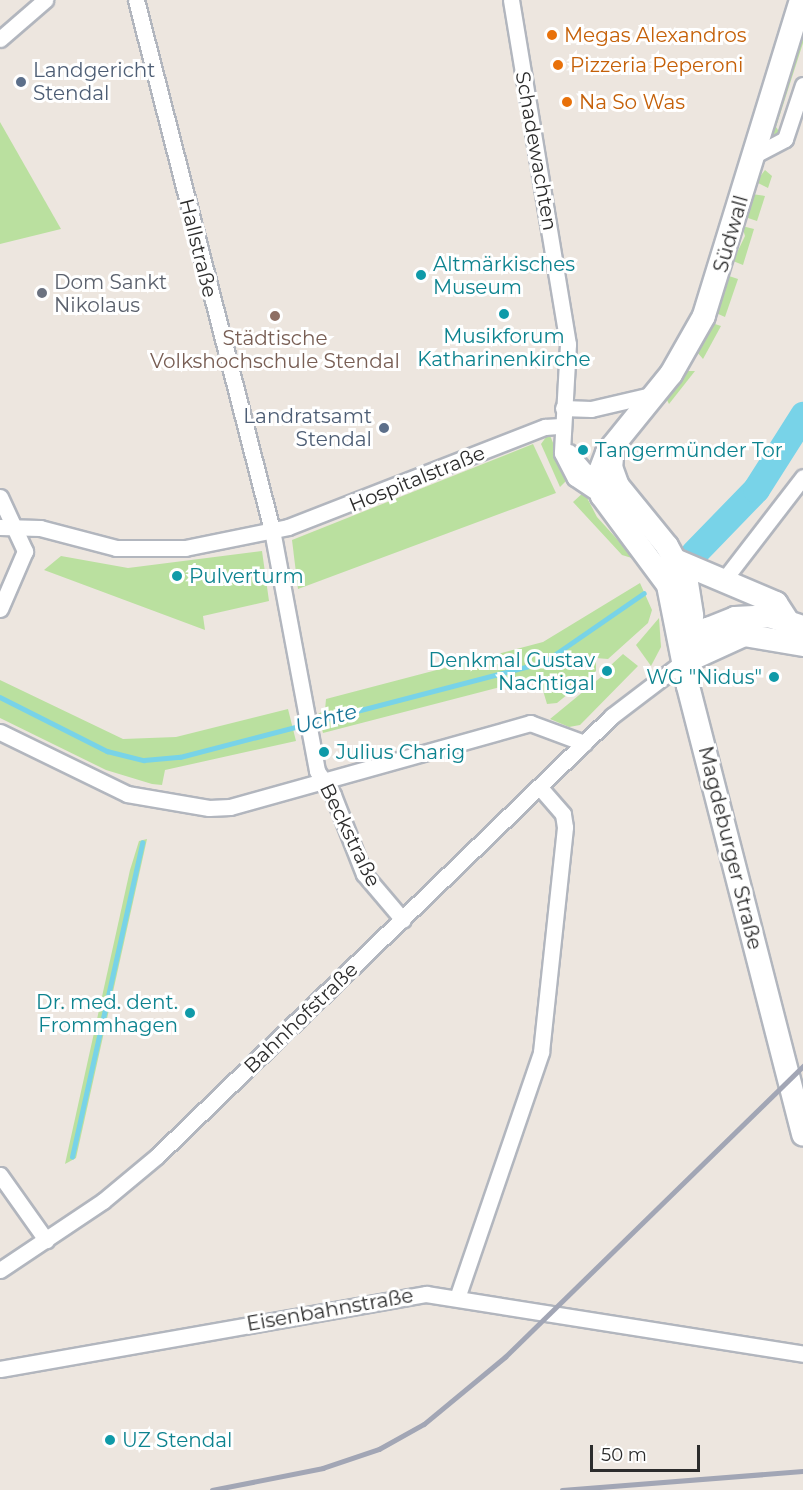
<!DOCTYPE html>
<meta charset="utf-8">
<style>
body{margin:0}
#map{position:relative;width:803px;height:1490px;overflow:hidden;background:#ede6df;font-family:Montserrat,sans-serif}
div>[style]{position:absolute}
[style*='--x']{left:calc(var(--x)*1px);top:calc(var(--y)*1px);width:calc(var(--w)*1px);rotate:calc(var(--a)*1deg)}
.green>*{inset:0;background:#bae09f}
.stream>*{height:4.5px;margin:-2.25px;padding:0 2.25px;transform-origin:2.25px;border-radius:2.25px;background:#78d3e8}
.river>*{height:27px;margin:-13.5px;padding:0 13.5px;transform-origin:13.5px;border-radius:13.5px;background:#78d3e8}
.roads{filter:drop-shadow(2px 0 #b2b6be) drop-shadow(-2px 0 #b2b6be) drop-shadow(0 2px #b2b6be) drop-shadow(0 -2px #b2b6be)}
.minor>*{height:15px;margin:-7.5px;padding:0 7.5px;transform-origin:7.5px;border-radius:7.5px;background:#fff}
.secondary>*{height:22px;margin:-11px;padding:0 11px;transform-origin:11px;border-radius:11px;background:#fff}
.rail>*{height:4.5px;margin:-2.25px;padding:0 2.25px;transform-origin:2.25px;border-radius:2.25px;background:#a2a6b5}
.dots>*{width:16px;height:16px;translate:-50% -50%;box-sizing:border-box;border:3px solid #fff;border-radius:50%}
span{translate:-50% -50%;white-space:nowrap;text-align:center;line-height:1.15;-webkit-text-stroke:6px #fff;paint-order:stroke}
.food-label{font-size:20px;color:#c56008}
.left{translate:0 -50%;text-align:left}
.service-label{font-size:20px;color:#4e5e75}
.right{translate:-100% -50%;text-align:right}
.street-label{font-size:20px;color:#2c2c2c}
.culture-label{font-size:20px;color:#0d838f}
.worship-label{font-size:20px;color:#5b616d}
.education-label{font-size:20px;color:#785e54}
.water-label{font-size:21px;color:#157497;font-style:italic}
.scale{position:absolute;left:590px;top:1445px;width:110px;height:27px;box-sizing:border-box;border:3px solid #2c2c2c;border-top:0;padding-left:8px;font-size:18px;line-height:21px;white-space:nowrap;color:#2c2c2c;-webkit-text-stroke:4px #fff;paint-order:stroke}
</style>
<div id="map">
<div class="green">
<i style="clip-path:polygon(803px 26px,803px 43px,776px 127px,782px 136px,770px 140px)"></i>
<i style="clip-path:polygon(0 122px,61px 229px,0 244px)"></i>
<i style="clip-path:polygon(765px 170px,772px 176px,768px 188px,756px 182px)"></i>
<i style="clip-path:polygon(752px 194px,765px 196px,757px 221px,745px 217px)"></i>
<i style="clip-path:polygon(742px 226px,754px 229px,743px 265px,733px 261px,745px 236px)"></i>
<i style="clip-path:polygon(729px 276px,738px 279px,725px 317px,716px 313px)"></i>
<i style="clip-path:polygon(712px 323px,721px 326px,703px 359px,697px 352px)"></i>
<i style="clip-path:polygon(686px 371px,695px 371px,669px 404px,666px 398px)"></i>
<i style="clip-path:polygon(549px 433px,568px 479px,560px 487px,541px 444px)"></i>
<i style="clip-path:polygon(533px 444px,556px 493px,298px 589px,292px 540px)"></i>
<i style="clip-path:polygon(584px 492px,597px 517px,635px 559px,622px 555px,573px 502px)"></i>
<i style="clip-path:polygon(262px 551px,269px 601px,203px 616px,205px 630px,44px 570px,61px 556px,128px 568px)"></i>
<i style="clip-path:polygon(640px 583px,652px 610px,648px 623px,608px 659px,596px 658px,596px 671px,557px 703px,547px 704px,539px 677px,323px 733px,318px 714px,325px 710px,326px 699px,543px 642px)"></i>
<i style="clip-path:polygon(659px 618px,661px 647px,651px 666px,636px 645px)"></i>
<i style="clip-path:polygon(623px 654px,638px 666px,580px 725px,569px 727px,550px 719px,601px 677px,610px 675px,611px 665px)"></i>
<i style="clip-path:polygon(0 680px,123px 739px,176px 737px,288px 709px,296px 741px,165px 770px,162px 785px,152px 784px,106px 770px,0 718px)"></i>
<i style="clip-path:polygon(147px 839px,76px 1158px,65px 1164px,130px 870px,139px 841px)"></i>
</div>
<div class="stream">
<i style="--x:0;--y:697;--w:120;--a:26.8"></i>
<i style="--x:107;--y:751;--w:38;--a:14"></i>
<i style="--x:144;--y:760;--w:36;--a:-5"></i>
<i style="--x:180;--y:757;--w:376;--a:-14.6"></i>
<i style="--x:544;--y:662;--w:121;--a:-34.6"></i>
<i style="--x:72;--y:1157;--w:322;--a:-77.4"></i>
</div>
<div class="river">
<i style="--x:694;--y:553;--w:89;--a:-45.9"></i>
<i style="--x:756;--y:489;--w:88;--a:-57.6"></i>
</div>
<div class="roads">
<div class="minor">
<i style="--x:136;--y:0;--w:547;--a:75.61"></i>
<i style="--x:272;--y:530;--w:245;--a:79.4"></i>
<i style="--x:317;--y:771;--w:29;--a:56"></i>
<i style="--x:333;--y:795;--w:85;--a:68.6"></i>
<i style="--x:364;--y:874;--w:60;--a:49.7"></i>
<i style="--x:511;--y:0;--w:349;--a:80.6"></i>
<i style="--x:568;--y:344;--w:109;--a:93.2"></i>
<i style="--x:562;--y:453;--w:28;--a:63"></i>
<i style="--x:575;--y:478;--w:32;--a:34"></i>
<i style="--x:0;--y:39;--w:60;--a:-40.9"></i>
<i style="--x:755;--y:155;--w:34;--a:-28"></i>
<i style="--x:785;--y:139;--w:57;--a:-71.6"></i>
<i style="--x:563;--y:408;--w:28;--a:2"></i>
<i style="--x:591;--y:409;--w:66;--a:-13.2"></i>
<i style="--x:569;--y:452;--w:25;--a:50"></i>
<i style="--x:585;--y:471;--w:22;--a:18"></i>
<i style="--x:0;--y:497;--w:60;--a:65.2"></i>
<i style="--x:25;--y:551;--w:63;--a:113.3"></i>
<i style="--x:0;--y:527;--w:40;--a:1.4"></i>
<i style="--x:40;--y:528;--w:79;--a:14.7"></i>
<i style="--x:116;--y:548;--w:69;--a:0"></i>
<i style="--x:185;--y:548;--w:105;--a:-11.5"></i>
<i style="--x:288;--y:527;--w:276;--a:-21.3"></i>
<i style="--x:545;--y:427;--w:16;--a:-4"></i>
<i style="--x:723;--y:581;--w:131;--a:-52.4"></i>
<i style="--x:0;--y:732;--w:141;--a:26"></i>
<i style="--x:127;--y:794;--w:83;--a:9.7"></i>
<i style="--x:209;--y:808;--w:21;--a:-3"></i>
<i style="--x:230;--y:807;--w:312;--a:-15.6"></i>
<i style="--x:530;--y:723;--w:58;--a:20.3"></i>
<i style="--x:0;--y:1175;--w:80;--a:54.7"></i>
<i style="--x:0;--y:1270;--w:124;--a:-33.8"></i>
<i style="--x:103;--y:1201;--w:70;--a:-39.8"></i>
<i style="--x:157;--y:1156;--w:633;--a:-44.04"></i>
<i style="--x:612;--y:716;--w:89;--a:-37.3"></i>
<i style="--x:457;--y:1298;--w:260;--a:-71.1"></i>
<i style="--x:541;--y:1052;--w:226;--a:-83.9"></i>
<i style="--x:565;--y:827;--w:13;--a:-99"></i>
<i style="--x:563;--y:814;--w:35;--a:-131"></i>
<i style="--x:0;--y:1369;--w:433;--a:-10"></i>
<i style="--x:426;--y:1294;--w:382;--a:9"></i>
</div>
<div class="secondary">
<i style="--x:801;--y:0;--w:331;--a:107.1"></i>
<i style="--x:704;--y:316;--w:67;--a:119.6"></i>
<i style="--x:671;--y:374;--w:102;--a:129"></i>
<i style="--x:607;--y:453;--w:25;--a:111"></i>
<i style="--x:598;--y:476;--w:20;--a:79"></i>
<i style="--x:602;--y:496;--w:111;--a:53.4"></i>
<i style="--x:668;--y:585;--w:103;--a:78.8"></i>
<i style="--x:688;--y:686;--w:463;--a:75.6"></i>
<i style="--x:613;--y:446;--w:21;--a:95"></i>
<i style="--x:611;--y:467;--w:20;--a:70"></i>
<i style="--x:618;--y:486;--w:77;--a:50.8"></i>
<i style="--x:667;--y:546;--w:42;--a:61.6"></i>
<i style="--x:687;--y:583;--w:33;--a:81"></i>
<i style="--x:692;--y:616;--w:30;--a:99"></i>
<i style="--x:677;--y:561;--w:108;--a:23"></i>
<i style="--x:776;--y:603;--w:20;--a:57"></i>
<i style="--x:689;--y:653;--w:31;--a:-52"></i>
<i style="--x:708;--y:629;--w:29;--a:-22"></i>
<i style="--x:735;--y:618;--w:34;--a:-3"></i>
<i style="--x:769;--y:616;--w:36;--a:18"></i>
<i style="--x:685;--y:662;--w:65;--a:-24.6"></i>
<i style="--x:744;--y:635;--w:60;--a:9.6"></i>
</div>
</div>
<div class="rail">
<i style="--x:212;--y:1490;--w:113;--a:-11.2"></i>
<i style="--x:323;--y:1468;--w:59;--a:-18.7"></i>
<i style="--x:379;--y:1449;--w:51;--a:-29.1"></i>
<i style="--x:424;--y:1424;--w:105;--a:-39.6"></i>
<i style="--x:505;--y:1357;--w:417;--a:-44.3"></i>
<i style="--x:562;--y:1490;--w:242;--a:-4.5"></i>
</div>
<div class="dots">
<i style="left:552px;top:35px;background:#e8710a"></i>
<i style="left:558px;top:65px;background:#e8710a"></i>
<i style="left:21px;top:82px;background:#5c6f8a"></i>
<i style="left:567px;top:102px;background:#e8710a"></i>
<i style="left:421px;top:275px;background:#0f9aa8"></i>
<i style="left:42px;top:293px;background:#6b7280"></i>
<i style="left:504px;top:314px;background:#0f9aa8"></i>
<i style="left:275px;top:316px;background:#8d6e63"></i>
<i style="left:384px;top:428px;background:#5c6f8a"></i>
<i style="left:583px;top:450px;background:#0f9aa8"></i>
<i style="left:177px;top:576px;background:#0f9aa8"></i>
<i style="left:607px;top:671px;background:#0f9aa8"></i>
<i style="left:774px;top:677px;background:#0f9aa8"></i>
<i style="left:324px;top:752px;background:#0f9aa8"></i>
<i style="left:190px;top:1013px;background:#0f9aa8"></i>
<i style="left:110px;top:1440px;background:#0f9aa8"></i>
</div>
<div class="food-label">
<span class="left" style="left:564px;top:35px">Megas Alexandros</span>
<span class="left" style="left:570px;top:65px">Pizzeria Peperoni</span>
<span class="left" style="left:579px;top:102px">Na So Was</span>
</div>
<div class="service-label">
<span class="left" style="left:33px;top:82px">Landgericht<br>Stendal</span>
<span class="right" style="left:372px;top:428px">Landratsamt<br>Stendal</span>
</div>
<div class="street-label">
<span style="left:536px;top:151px;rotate:80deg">Schadewachten</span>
<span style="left:731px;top:234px;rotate:-74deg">Südwall</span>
<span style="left:198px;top:248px;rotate:76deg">Hallstraße</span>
<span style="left:417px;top:479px;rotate:-22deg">Hospitalstraße</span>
<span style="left:350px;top:835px;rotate:64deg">Beckstraße</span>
<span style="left:730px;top:848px;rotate:76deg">Magdeburger Straße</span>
<span style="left:301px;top:1018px;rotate:-44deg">Bahnhofstraße</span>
<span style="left:330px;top:1310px;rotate:-10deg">Eisenbahnstraße</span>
</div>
<div class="culture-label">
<span class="left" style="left:433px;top:276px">Altmärkisches<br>Museum</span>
<span style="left:504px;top:348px">Musikforum<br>Katharinenkirche</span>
<span class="left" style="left:595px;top:450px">Tangermünder Tor</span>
<span class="left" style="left:189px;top:576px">Pulverturm</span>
<span class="right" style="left:595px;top:672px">Denkmal Gustav<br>Nachtigal</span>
<span class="right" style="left:762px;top:677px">WG "Nidus"</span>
<span class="left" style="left:336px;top:752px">Julius Charig</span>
<span class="right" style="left:178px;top:1014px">Dr. med. dent.<br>Frommhagen</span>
<span class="left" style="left:122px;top:1440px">UZ Stendal</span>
</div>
<div class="worship-label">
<span class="left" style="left:54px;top:294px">Dom Sankt<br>Nikolaus</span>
</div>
<div class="education-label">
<span style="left:275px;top:350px">Städtische<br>Volkshochschule Stendal</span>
</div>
<div class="water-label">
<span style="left:326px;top:719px;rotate:-15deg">Uchte</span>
</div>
<div class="scale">50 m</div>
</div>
